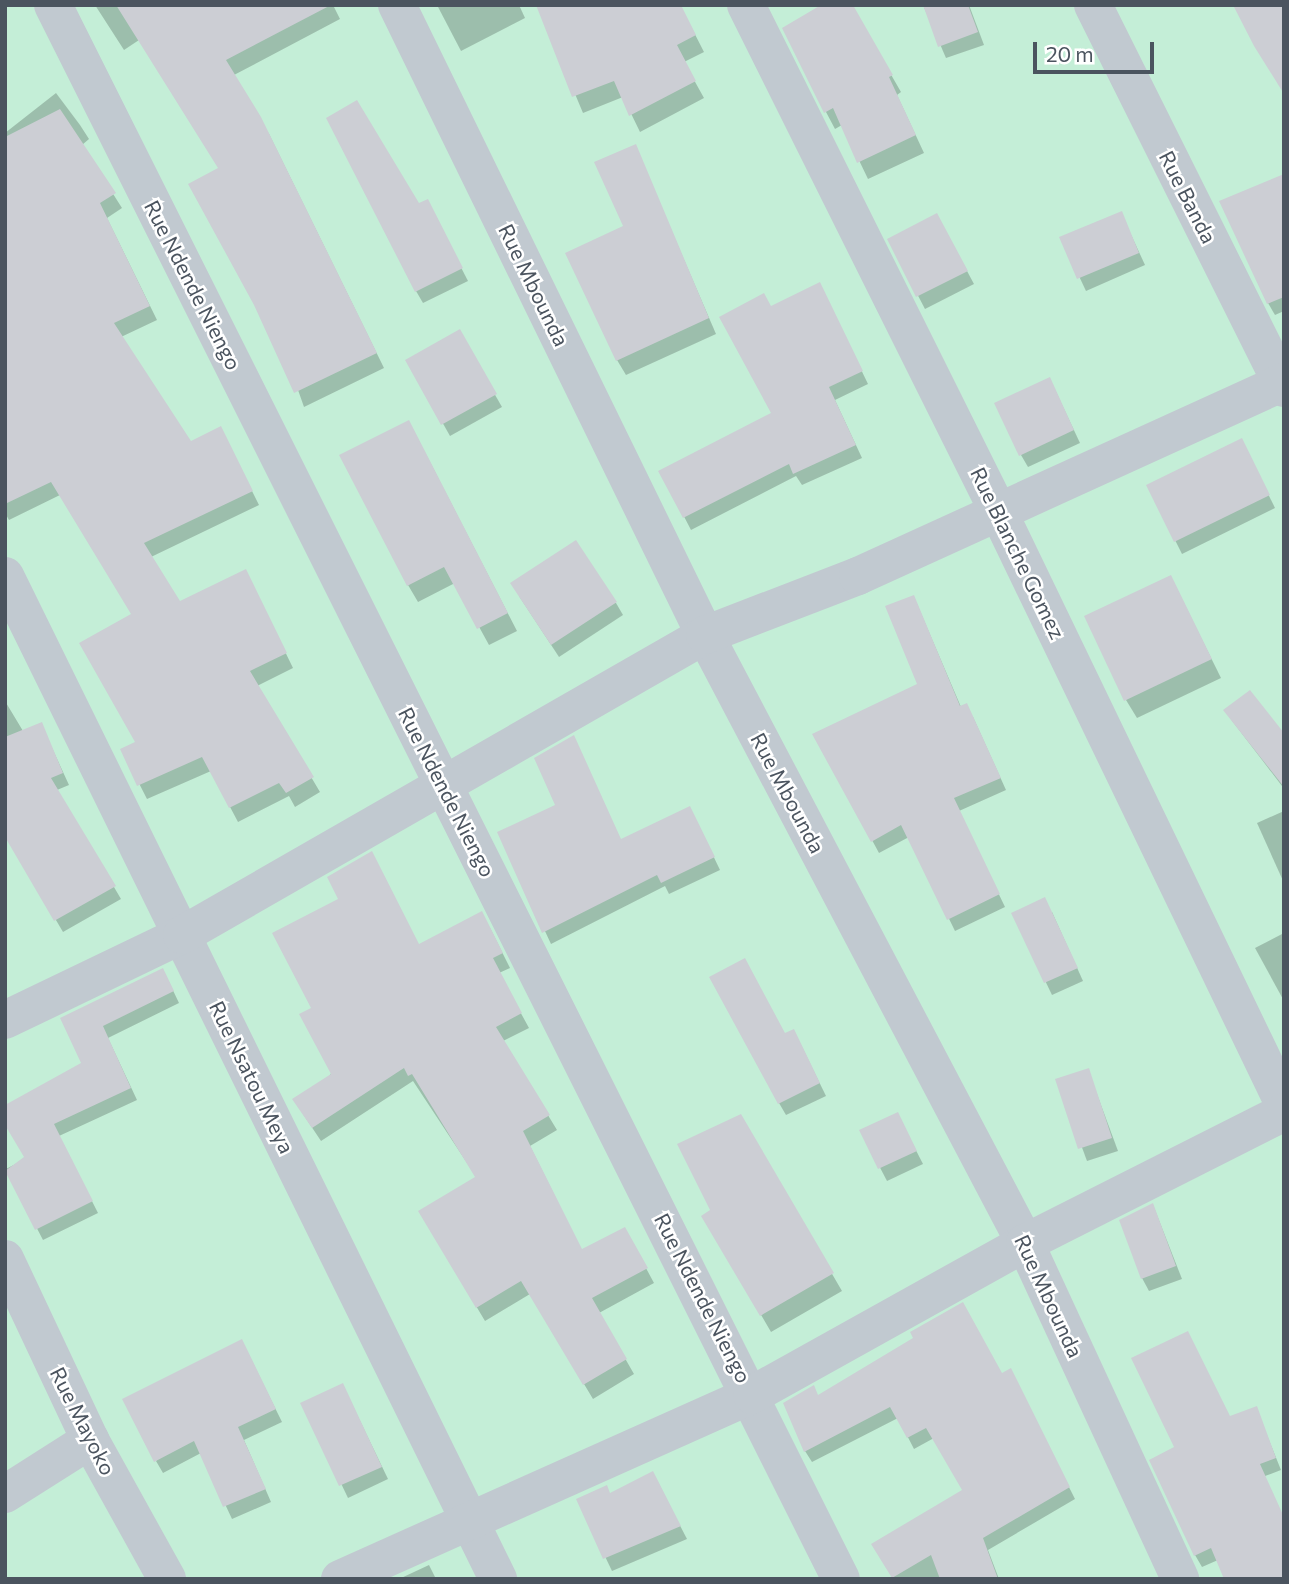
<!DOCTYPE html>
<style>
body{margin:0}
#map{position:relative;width:1289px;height:1584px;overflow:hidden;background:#f4f2f2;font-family:Commissioner,sans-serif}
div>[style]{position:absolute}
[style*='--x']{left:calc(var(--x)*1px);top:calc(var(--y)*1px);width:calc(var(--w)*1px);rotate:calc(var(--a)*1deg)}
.green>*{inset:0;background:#c4eed7}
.shadow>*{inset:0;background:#0003}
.building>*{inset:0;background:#ccced4}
.minor>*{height:38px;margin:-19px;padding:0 19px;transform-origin:19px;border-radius:19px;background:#c1c9d0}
span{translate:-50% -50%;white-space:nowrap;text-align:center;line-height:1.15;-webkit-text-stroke:5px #fff;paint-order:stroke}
.street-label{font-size:21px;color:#4b545f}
.frame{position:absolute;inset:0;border:7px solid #4b545f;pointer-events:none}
.scale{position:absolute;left:1033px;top:42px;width:121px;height:32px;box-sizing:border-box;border:4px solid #4b545f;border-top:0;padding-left:9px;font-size:21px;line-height:24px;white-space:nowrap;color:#4b545f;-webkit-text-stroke:5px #fff;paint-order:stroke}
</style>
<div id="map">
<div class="green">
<i style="clip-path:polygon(5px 5px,1284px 5px,1284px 1579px,5px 1579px)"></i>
</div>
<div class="shadow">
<i style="clip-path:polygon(95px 5px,333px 5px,340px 19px,234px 75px,269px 134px,384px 368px,304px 407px,220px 169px,139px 40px,124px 50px)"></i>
<i style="clip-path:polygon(437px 5px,519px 5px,525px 18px,461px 51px)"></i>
<i style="clip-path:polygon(680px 5px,704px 52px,684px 62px,704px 98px,640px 132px,623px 97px,583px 113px,544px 20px)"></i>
<i style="clip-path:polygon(851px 5px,901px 92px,897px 95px,924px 153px,868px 179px,842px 125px,835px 129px,826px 112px,784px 28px)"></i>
<i style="clip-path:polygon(923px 5px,969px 5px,984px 45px,946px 58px)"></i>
<i style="clip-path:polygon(56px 93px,80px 125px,89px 139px,82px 145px,122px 208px,107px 218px,157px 320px,121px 337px,190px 443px,228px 443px,259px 505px,151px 557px,179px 604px,253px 586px,293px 668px,257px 686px,320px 792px,295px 807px,289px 796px,238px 822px,211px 771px,147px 799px,122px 750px,138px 743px,133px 614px,60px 495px,9px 520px,5px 513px,5px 133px)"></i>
<i style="clip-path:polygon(635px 146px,716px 334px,626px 375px,617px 360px)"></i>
<i style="clip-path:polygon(1284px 176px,1284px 311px,1275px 315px,1268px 303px)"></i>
<i style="clip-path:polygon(419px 206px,432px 211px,468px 281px,423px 303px,416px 291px)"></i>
<i style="clip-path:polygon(1121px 213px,1145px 265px,1086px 291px,1061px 238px)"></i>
<i style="clip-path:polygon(944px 228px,974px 284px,925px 309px,889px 240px)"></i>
<i style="clip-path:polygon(826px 297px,868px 384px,835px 400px,862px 458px,802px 485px,796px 476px,691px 530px,661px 472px,773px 413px,771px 308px)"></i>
<i style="clip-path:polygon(459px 332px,502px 407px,450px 436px,408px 361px)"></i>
<i style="clip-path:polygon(1056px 392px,1080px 443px,1028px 467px,1021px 455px)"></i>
<i style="clip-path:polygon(418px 439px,517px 631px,489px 645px,455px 583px,418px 602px,408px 585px)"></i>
<i style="clip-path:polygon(1248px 453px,1275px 508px,1182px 554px,1148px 486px)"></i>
<i style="clip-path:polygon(1171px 577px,1221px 678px,1137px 718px,1126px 700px)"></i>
<i style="clip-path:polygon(519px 596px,616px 603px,623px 615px,559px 657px)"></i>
<i style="clip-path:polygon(914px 597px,961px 707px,973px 717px,1006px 790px,959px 811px,1005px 907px,955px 931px,909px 837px,879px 853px,815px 735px,920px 685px)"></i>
<i style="clip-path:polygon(5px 701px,23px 731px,41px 724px,69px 785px,57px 790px,121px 899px,63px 932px,7px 837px)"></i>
<i style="clip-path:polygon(1225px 710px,1284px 785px,1282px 786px,1233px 722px)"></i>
<i style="clip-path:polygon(1284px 811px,1284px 883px,1257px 823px)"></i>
<i style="clip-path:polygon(696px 820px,720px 870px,669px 894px,665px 886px,551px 944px,499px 833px,621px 840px)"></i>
<i style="clip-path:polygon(1052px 912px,1083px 981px,1052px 995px,1013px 914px)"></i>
<i style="clip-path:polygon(490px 928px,510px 968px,499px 973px,529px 1028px,503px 1041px,557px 1130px,530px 1146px,582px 1251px,625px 1229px,654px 1283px,599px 1313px,634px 1374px,593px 1399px,530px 1294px,485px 1321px,420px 1212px,477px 1178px,413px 1081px,321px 1141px,303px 1114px,419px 946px)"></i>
<i style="clip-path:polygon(1284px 933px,1284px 1001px,1255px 948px)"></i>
<i style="clip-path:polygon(169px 982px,179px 1003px,108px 1038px,137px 1100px,59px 1136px,98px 1213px,43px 1240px,6px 1169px,27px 1158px,83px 1064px,62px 1019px)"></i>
<i style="clip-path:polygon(785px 1035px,800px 1043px,826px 1096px,786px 1115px,779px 1103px)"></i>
<i style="clip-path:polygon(1088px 1070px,1118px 1151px,1087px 1161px,1057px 1080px)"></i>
<i style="clip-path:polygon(740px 1116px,842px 1291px,771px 1332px,704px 1216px,712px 1211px)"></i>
<i style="clip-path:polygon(904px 1127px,923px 1164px,887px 1181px,861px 1131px)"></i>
<i style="clip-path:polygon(1153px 1205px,1182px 1279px,1149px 1291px,1142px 1278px)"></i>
<i style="clip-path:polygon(248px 1353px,282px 1422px,244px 1440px,271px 1502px,232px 1519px,201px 1453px,163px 1473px,156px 1461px)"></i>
<i style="clip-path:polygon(1002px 1375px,1016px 1382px,1075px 1499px,988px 1550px,999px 1579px,894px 1579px,873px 1545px,964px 1491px,934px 1438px,914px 1449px,898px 1418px,812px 1462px,805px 1451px,819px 1397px)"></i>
<i style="clip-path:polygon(349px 1398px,388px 1479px,348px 1498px,303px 1404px)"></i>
<i style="clip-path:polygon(1256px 1408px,1281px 1470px,1265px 1476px,1218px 1560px,1202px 1567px,1195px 1555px,1176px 1448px)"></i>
<i style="clip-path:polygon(659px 1485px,687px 1539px,612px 1571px,578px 1500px)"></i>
<i style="clip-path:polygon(429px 1565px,436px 1579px,399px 1579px)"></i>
</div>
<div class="building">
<i style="clip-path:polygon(116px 5px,331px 5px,226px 60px,261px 117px,377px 353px,294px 393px,254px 305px,188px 184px,218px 168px)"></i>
<i style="clip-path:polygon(536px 5px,681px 5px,696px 35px,677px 45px,696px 81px,629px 116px,614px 81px,572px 97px)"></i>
<i style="clip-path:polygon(821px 5px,853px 5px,893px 75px,889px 77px,916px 135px,857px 163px,833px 108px,824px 113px,782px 28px)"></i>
<i style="clip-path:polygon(923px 5px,968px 5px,978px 32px,938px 47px)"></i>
<i style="clip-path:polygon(1233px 5px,1284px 5px,1284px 94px,1254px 46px)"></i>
<i style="clip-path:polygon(357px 100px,419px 203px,428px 199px,463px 268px,415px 292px,326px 118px)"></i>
<i style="clip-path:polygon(60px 109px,116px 193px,100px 203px,150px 306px,114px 323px,191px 441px,221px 426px,253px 491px,144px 543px,180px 601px,246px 569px,287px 653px,250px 671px,314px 777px,286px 793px,279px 783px,229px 808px,202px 757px,137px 786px,120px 749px,135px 742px,79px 643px,131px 614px,51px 482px,5px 504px,5px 137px)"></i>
<i style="clip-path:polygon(636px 144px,709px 318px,616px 361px,565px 253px,623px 226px,594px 162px)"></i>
<i style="clip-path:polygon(1284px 174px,1284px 297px,1267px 304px,1219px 201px)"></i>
<i style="clip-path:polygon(1122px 211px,1139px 253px,1077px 279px,1059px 237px)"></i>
<i style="clip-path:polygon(937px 213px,968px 271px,916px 297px,887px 239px)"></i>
<i style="clip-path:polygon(820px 282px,863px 371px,829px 387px,856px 445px,793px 474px,789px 464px,683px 518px,658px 471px,771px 413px,719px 317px,764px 293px,771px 306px)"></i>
<i style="clip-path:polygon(460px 329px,497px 394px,441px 425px,405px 360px)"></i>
<i style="clip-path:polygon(1050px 377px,1074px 430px,1019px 456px,994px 403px)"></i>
<i style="clip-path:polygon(409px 420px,508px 613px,477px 629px,444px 567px,407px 586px,339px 455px)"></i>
<i style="clip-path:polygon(1242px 438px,1270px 495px,1174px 542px,1146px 485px)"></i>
<i style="clip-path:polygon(576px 540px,617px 602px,551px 645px,510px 583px)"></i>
<i style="clip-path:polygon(1171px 575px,1212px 659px,1124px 701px,1084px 616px)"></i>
<i style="clip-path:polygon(914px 595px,960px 706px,967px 703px,1001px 778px,954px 798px,1000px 894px,947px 920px,901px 825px,871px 842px,812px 734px,917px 684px,885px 606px)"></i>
<i style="clip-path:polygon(1250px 690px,1284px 733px,1284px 787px,1223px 710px)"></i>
<i style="clip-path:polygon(42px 722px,63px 773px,51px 778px,116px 886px,54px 921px,5px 837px,5px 737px)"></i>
<i style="clip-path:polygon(574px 735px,621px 839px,690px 806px,715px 857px,661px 883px,657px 875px,542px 933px,497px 832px,555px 805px,534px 758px)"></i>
<i style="clip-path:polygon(372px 851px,419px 944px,482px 911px,503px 953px,493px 958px,522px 1013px,496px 1027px,550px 1115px,523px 1131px,582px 1249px,625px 1227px,648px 1268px,592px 1298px,627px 1359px,583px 1385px,521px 1281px,476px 1308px,418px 1211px,475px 1177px,412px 1074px,408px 1076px,404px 1068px,312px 1128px,292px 1099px,331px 1074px,299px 1014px,311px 1008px,272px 933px,338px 899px,327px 877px)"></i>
<i style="clip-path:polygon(1045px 897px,1078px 968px,1044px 983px,1011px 913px)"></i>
<i style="clip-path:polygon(745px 958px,785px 1033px,794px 1029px,820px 1083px,778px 1104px,709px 977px)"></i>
<i style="clip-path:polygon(163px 968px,174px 991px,103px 1026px,131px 1088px,54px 1124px,93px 1201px,35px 1230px,5px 1171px,24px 1157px,5px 1125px,5px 1105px,81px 1063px,60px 1018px)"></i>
<i style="clip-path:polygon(1089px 1068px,1112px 1138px,1078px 1149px,1055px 1079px)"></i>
<i style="clip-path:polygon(898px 1112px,917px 1151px,878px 1169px,859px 1130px)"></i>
<i style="clip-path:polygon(741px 1114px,834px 1273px,760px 1316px,701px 1216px,710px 1210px,677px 1144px)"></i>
<i style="clip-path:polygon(1153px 1203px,1176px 1266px,1141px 1279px,1119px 1220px)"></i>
<i style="clip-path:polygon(963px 1302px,1002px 1373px,1011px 1368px,1070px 1487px,983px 1538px,998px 1579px,940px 1579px,931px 1555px,892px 1578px,871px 1544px,962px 1490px,926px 1428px,907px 1438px,890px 1407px,804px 1452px,783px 1403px,814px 1385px,818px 1395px,913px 1338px,910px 1332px)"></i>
<i style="clip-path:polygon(1188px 1331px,1230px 1416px,1257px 1406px,1276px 1458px,1260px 1464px,1284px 1517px,1284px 1579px,1224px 1579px,1211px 1548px,1194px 1556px,1149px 1460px,1174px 1447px,1131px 1358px)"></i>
<i style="clip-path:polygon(242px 1339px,276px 1409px,238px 1427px,266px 1489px,223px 1507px,194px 1441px,154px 1462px,122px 1399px)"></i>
<i style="clip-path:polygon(343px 1383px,382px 1467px,339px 1486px,300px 1403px)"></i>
<i style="clip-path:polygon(653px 1471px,681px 1526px,603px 1559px,576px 1499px,607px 1485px,610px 1493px)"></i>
</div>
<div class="minor">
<i style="--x:53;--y:5;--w:1760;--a:63.41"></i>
<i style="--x:397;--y:5;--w:701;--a:63.95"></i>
<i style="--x:705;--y:635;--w:687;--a:62.24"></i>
<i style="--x:1025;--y:1243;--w:370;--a:65.2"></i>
<i style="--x:746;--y:5;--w:568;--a:63.53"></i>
<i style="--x:999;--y:513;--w:656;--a:64.26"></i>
<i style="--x:1093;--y:5;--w:428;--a:63.5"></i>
<i style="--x:5;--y:576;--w:1118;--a:63.82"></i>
<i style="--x:5;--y:1020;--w:196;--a:-25.7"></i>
<i style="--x:182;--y:935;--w:603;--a:-29.84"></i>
<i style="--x:705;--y:635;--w:164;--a:-21.1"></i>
<i style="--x:858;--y:576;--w:468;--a:-24.5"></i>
<i style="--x:5;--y:1259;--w:200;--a:64.8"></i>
<i style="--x:90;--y:1440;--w:159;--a:61"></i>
<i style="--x:5;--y:1494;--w:101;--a:-32.4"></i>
<i style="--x:340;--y:1579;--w:451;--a:-24.1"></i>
<i style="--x:752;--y:1395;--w:312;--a:-29.1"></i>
<i style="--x:1025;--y:1243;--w:290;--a:-26.8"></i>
</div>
<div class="street-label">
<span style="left:1188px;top:197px;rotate:63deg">Rue Banda</span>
<span style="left:193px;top:285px;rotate:63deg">Rue Ndende Niengo</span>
<span style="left:534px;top:285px;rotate:64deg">Rue Mbounda</span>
<span style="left:1018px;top:553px;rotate:64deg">Rue Blanche Gomez</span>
<span style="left:447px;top:792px;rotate:63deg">Rue Ndende Niengo</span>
<span style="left:788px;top:793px;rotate:62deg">Rue Mbounda</span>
<span style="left:252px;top:1077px;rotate:64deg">Rue Nsatou Meya</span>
<span style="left:1049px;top:1296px;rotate:65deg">Rue Mbounda</span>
<span style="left:703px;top:1298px;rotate:63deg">Rue Ndende Niengo</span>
<span style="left:83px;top:1421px;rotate:63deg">Rue Mayoko</span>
</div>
<div class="frame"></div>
<div class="scale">20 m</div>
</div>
